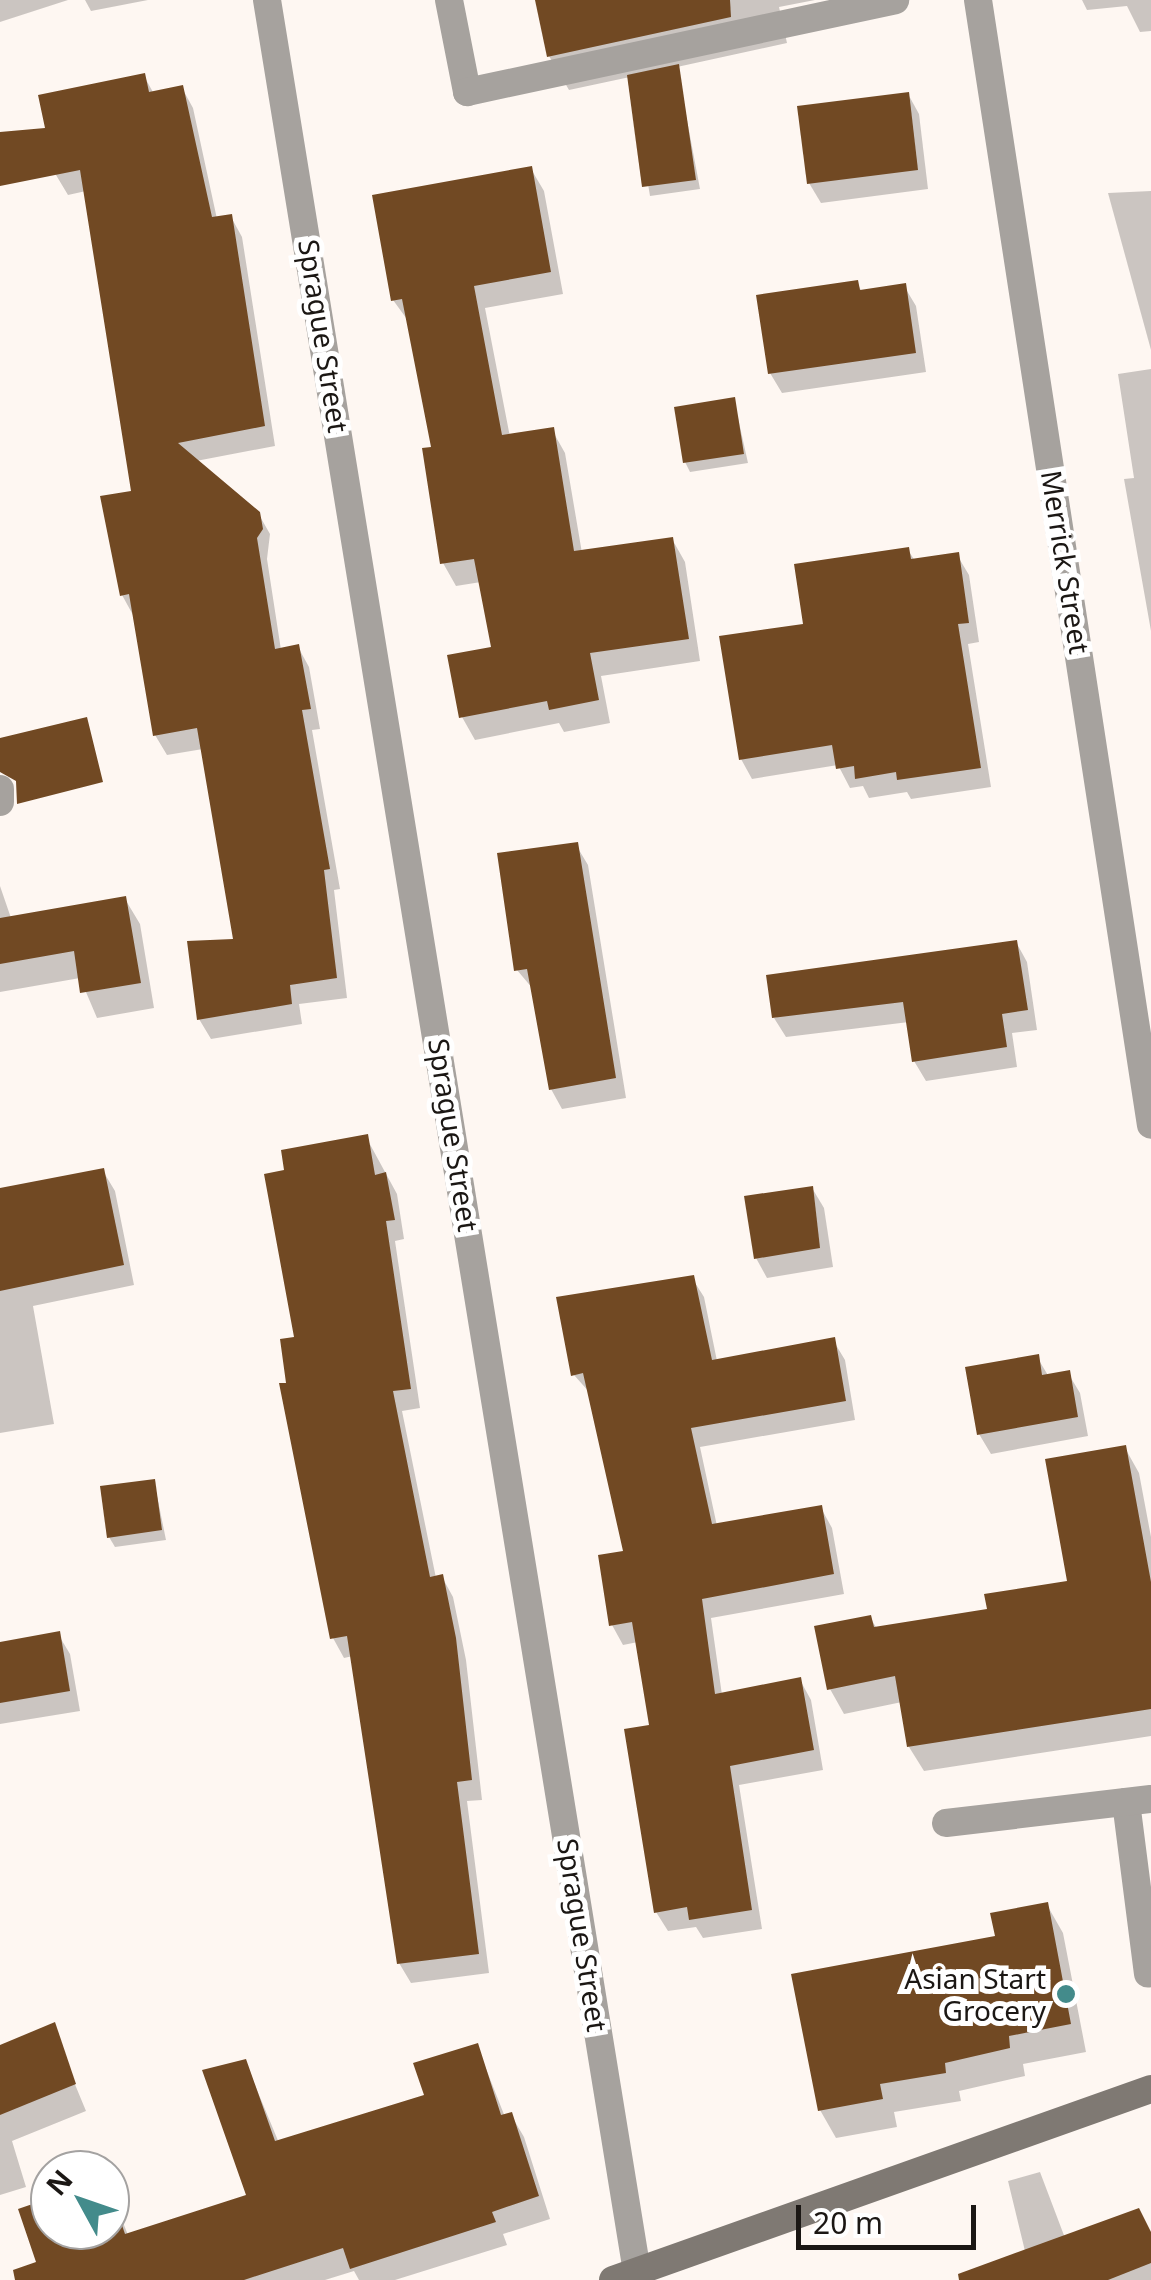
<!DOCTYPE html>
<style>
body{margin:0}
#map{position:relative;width:1151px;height:2280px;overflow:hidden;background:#fef7f2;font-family:"Noto Sans",sans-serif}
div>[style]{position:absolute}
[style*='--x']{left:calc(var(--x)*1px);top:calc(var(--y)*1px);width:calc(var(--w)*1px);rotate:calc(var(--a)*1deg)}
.shadow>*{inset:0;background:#0003}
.building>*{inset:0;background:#714923}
.service>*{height:28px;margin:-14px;padding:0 14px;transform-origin:14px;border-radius:14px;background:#a6a29e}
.minor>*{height:28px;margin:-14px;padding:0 14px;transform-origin:14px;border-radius:14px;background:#a6a29e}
.secondary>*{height:28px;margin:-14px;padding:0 14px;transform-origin:14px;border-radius:14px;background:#7f7973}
.dots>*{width:28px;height:28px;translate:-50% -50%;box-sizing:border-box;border:5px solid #fff;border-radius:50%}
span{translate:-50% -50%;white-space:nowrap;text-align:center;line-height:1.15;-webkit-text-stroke:10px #fff;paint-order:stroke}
.street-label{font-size:28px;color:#1b1714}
.poi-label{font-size:28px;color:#1b1714}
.right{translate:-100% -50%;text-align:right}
.north{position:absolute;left:30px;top:2150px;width:100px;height:100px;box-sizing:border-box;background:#fff;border:2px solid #a4a2a1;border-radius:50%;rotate:310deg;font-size:28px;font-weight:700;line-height:40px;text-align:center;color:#1b1714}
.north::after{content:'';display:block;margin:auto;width:35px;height:45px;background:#438b8b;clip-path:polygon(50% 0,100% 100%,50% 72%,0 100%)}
.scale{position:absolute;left:796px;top:2205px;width:180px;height:45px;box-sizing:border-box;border:5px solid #1b1714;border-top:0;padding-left:12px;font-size:30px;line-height:35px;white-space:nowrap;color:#1b1714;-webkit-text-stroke:8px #fff;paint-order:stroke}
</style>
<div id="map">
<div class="shadow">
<i style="clip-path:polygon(0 0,68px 0,0 22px)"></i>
<i style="clip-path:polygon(85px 0,148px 0,91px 11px)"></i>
<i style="clip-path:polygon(538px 0,815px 0,779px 7px,787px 43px,677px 67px,700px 189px,650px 196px,630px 77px,569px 90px,549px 56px)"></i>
<i style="clip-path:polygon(1082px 0,1151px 0,1151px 31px,1140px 32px,1127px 6px,1087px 10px)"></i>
<i style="clip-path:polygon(144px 76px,154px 94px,182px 88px,193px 108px,217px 219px,231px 217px,242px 237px,275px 446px,196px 461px,258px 513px,270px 534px,267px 559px,281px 650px,298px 647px,309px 667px,320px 729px,312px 730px,340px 889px,334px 890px,347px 998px,299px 1004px,302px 1024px,211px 1039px,199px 1019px,236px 941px,203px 749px,167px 755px,155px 735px,133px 615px,122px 595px,134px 494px,86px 191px,68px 195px,56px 175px,41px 97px)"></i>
<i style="clip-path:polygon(908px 94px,919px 114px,928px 189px,821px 203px,809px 183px)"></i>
<i style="clip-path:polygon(531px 169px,544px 191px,563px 294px,485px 308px,510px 437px,552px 430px,565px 453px,582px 553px,672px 539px,685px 562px,700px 661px,601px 676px,610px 723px,564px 732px,559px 723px,475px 740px,462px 717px,494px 649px,481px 582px,456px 586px,443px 563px,434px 449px,409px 322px,393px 300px)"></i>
<i style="clip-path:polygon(1151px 191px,1151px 350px,1108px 193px)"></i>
<i style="clip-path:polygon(857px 283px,862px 292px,904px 286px,916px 306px,926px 372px,782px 393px,770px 373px)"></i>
<i style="clip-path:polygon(1151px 369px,1151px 631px,1124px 479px,1134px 478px,1118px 374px)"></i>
<i style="clip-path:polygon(734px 400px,748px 463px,690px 472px,685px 462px)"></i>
<i style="clip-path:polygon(908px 550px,915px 561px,957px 555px,969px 575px,979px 642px,968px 644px,991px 787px,911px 799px,907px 792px,869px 798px,863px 786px,850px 788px,838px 765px,752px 779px,741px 759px,805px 626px)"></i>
<i style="clip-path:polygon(576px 845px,588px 865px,626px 1098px,562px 1109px,551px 1089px,533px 989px,517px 970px)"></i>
<i style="clip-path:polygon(0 886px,11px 918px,125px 899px,140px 924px,154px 1008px,97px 1018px,80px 978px,0 992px)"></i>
<i style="clip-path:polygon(1016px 942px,1027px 962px,1037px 1030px,1012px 1033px,1017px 1067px,926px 1081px,914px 1061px,909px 1022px,786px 1037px,774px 1018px)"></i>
<i style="clip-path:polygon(366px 1137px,397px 1194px,404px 1239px,395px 1241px,420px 1408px,402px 1411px,436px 1578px,442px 1577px,453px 1597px,466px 1660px,482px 1800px,467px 1801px,489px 1973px,411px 1983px,399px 1963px,353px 1656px,344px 1658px,333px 1638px,288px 1385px,297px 1339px,287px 1172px)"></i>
<i style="clip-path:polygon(103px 1171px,115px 1191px,134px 1285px,33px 1306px,54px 1424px,0 1433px,0 1189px)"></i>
<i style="clip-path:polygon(812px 1188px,824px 1208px,833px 1267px,767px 1278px,756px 1258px)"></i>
<i style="clip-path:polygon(692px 1278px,704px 1297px,717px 1361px,833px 1340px,845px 1360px,855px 1420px,700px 1447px,717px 1526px,821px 1508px,832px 1528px,844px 1594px,711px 1618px,722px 1695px,800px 1680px,811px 1700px,823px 1770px,739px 1785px,762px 1929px,703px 1938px,696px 1927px,668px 1931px,656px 1912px,652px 1727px,638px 1642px,623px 1645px,612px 1625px,626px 1553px,590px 1393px,574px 1375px)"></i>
<i style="clip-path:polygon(1037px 1357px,1049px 1377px,1068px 1373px,1080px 1393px,1088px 1436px,991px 1454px,979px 1434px)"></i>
<i style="clip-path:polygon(1125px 1448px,1139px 1473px,1151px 1537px,1151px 1736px,924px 1771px,909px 1747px,902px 1702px,844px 1714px,830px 1689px,817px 1628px,870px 1617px,877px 1629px,989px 1611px,1070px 1583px)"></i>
<i style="clip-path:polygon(154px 1481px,166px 1540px,115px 1547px,109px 1537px)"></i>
<i style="clip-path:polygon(58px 1634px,70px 1654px,80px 1711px,0 1724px,0 1644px)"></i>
<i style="clip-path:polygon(1047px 1905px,1063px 1933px,1086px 2052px,1023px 2064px,1025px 2076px,959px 2091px,961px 2101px,894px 2112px,897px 2127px,836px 2138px,820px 2110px)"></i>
<i style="clip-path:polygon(477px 2046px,505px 2117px,511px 2115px,524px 2137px,550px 2219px,503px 2234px,507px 2245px,395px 2280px,359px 2280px,354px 2271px,325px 2280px,37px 2280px,50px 2201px,50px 2230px,110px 2230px,110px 2190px,128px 2235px,250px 2197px,245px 2061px,279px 2143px,427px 2097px)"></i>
<i style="clip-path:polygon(0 2048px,62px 2053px,86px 2111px,12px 2141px,26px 2187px,0 2195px)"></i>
<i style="clip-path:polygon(1040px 2172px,1065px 2238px,1151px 2235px,1151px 2280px,1032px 2280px,1008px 2181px)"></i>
</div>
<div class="building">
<i style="clip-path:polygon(535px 0,730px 0,731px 17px,547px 57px)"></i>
<i style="clip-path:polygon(679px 64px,696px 180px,642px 187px,627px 75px)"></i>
<i style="clip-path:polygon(145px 73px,149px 92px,183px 85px,212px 217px,232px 214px,265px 426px,178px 443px,260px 512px,263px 529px,257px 538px,275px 649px,299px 644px,311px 709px,302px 710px,330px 869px,324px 870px,337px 978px,290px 985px,292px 1004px,197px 1020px,187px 941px,233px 939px,197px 728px,153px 736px,129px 594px,120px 596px,100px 496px,131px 491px,80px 170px,0 186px,0 132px,45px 128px,38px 95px)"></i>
<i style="clip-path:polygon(909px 92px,918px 170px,807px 184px,797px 106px)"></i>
<i style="clip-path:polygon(532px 166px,551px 272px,474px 286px,502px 435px,554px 427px,574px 551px,673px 537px,689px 639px,590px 653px,599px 700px,549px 710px,547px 701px,459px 718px,447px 655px,491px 647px,474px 559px,440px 564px,422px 448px,431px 447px,402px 299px,391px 301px,372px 195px)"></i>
<i style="clip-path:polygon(858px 280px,860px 290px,906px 283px,916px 353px,768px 374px,756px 295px)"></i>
<i style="clip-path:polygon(735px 397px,744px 454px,683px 463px,674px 407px)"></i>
<i style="clip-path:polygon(909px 547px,911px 559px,959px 552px,969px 623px,958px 624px,981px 768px,897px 780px,896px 772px,855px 779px,854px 766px,836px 769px,832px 745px,739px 760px,719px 636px,803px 624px,794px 564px)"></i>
<i style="clip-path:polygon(87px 717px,103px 782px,17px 804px,16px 781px,0 772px,0 738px)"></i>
<i style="clip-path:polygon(578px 842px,616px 1078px,549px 1090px,527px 969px,514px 971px,497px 853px)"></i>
<i style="clip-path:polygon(126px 896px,141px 983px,80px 993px,74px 951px,0 964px,0 918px)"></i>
<i style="clip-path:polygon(1017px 940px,1028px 1010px,1002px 1014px,1007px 1047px,912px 1062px,903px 1002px,772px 1018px,766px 975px)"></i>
<i style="clip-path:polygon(368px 1134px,375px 1175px,386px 1172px,395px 1220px,386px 1221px,411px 1389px,393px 1391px,430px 1577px,443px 1574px,456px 1638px,472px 1780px,457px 1782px,479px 1954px,397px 1964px,347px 1636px,330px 1639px,279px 1383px,286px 1383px,280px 1339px,294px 1337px,264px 1174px,284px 1170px,281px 1150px)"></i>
<i style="clip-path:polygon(104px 1168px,124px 1265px,0 1291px,0 1188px)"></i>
<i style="clip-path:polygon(813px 1186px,820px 1248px,754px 1259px,744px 1196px)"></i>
<i style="clip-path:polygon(694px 1275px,712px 1360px,835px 1337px,846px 1401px,691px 1428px,712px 1524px,822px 1505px,834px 1574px,702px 1599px,715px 1694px,801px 1677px,814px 1750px,730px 1766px,752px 1910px,689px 1920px,687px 1907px,654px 1913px,624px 1729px,649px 1725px,632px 1622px,609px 1626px,598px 1555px,623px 1551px,583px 1373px,571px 1376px,556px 1297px)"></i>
<i style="clip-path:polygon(1039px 1354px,1042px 1375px,1070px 1370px,1078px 1417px,977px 1435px,965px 1367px)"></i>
<i style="clip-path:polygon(1126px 1445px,1151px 1582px,1151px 1709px,907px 1747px,895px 1676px,827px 1690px,814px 1626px,871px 1615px,874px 1627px,987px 1609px,984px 1594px,1067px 1581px,1045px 1459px)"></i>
<i style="clip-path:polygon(155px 1479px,162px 1530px,107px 1538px,100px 1486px)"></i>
<i style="clip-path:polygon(60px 1631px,70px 1691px,0 1703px,0 1642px)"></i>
<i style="clip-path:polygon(1048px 1902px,1071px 2024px,1009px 2036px,1010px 2048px,945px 2063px,946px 2073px,880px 2084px,883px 2099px,818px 2111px,791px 1974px,995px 1936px,990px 1913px)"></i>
<i style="clip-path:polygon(55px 2022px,76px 2084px,0 2115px,0 2045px)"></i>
<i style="clip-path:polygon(478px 2043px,501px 2115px,512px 2112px,539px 2196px,492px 2212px,496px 2222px,350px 2269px,343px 2248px,244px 2280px,15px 2280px,13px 2270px,36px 2262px,18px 2209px,50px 2198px,50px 2230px,110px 2230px,110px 2190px,125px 2234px,246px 2195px,202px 2070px,246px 2059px,275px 2141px,424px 2095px,413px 2063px)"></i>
<i style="clip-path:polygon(1139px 2208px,1151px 2232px,1151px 2263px,1108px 2280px,959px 2280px,958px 2274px)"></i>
</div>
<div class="service">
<i style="--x:449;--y:0;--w:94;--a:78.9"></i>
<i style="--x:467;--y:92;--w:438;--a:-12.1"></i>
<i style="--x:0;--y:789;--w:13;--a:90"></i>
<i style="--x:1126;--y:1802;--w:173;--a:82.7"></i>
<i style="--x:946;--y:1823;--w:206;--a:-6.7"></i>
</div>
<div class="minor">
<i style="--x:267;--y:0;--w:2301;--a:80.75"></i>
<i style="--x:978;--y:0;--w:1138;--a:81.26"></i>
</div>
<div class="secondary">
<i style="--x:613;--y:2280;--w:571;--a:-19.55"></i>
</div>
<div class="dots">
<i style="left:1066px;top:1994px;background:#438b8b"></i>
</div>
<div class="street-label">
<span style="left:324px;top:336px;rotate:81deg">Sprague Street</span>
<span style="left:1066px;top:562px;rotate:81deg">Merrick Street</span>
<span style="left:454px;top:1135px;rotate:81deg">Sprague Street</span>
<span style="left:583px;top:1935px;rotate:81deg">Sprague Street</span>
</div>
<div class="poi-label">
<span class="right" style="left:1046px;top:1994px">Asian Start<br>Grocery</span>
</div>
<div class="north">N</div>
<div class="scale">20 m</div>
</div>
